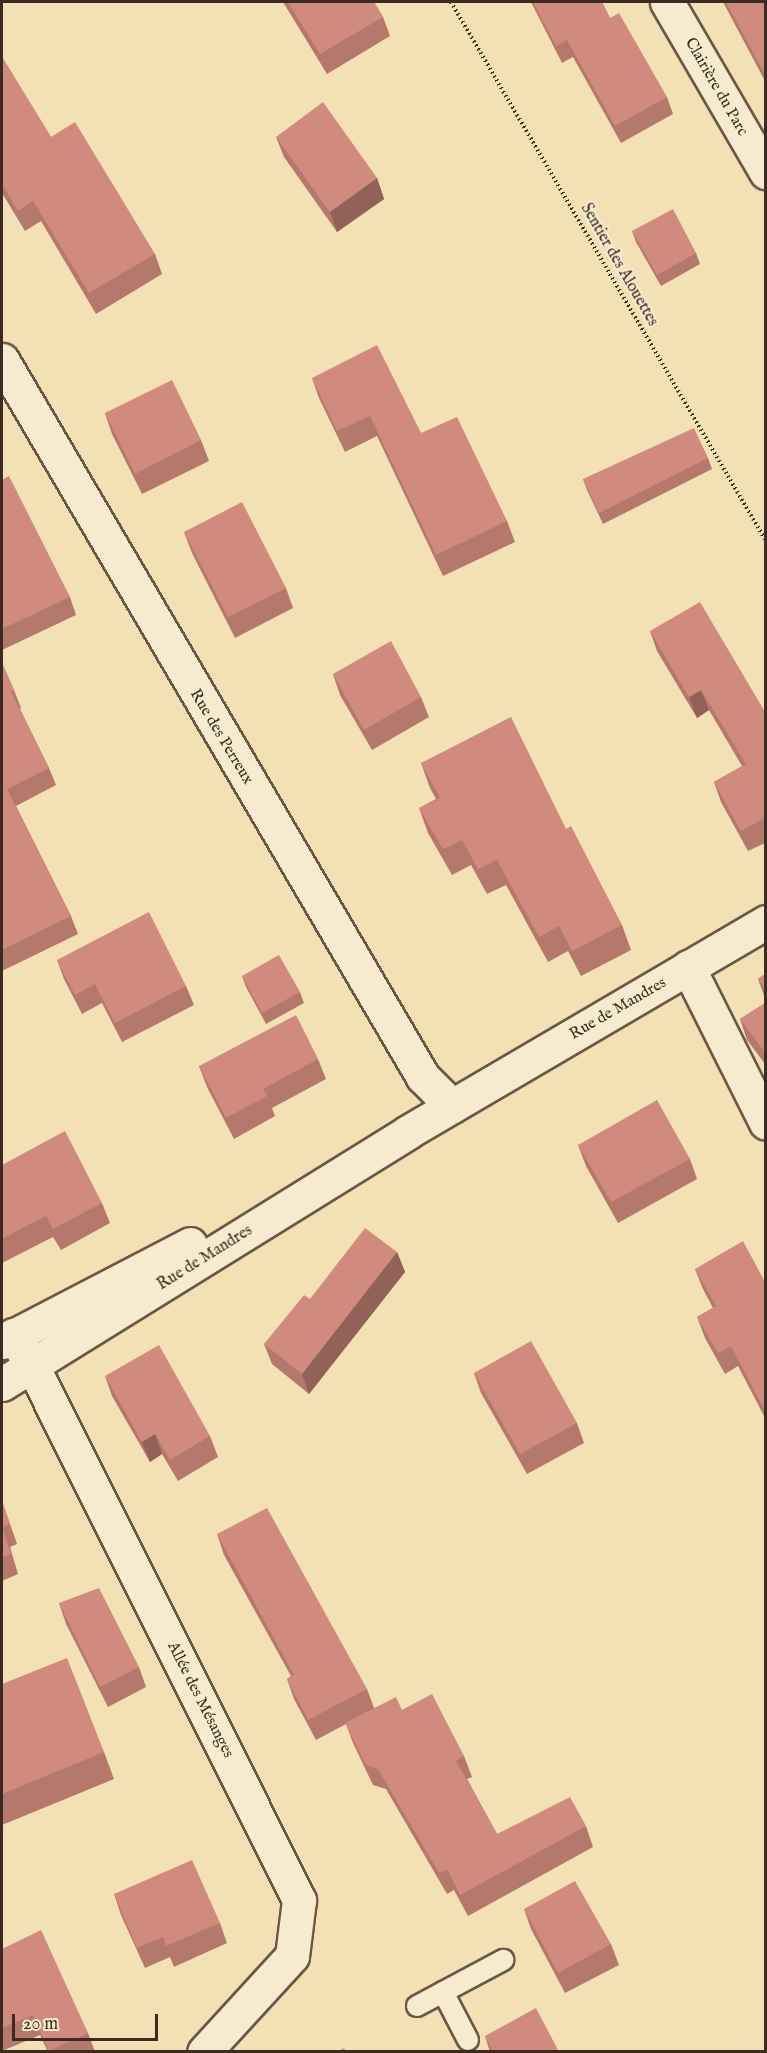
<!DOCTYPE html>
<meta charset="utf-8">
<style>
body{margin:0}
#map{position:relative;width:767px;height:2053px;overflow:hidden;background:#f3e0b5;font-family:"IM FELL English",serif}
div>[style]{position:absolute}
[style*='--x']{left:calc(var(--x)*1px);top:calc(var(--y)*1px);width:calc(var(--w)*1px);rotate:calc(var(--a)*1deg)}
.path>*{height:4px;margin-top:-2px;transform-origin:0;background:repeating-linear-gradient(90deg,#3c2b22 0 1.5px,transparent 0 4.5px)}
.roads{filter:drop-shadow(2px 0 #6a5847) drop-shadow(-2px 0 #6a5847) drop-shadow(0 2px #6a5847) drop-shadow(0 -2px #6a5847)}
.lane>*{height:20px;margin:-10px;padding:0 10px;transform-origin:10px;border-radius:10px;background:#f7ebcf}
.street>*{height:33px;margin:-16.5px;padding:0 16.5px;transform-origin:16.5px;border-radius:16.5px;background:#f7ebcf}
.secondary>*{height:33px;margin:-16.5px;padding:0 16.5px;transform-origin:16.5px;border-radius:16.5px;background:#f7ebcf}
.wall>*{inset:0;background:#b4786c}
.shaded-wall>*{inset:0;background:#926158}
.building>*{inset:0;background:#d18b7e}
span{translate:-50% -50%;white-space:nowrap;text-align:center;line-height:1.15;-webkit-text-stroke:4.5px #f7ebcf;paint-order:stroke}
.street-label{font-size:16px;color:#3c2b22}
.frame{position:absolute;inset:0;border:3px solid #3c2b22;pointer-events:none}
.scale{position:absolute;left:12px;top:2014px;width:146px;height:27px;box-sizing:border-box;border:3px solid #3c2b22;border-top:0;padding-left:8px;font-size:18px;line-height:21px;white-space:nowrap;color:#3c2b22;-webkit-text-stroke:4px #f7ebcf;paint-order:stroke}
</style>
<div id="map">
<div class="path">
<i style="--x:451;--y:2;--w:624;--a:59.7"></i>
</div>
<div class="roads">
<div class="lane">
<i style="--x:443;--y:1992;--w:54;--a:62.5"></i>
<i style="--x:417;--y:2006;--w:98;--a:-28.1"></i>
</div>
<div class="street">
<i style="--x:667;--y:2;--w:197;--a:59.8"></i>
<i style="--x:2;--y:360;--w:831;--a:59.58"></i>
<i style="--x:423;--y:1077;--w:41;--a:45"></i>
<i style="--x:688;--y:967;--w:174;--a:63.4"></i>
<i style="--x:13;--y:1335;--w:36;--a:58"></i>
<i style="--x:32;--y:1365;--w:598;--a:63.48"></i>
<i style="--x:299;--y:1900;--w:56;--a:97.1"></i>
<i style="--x:292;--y:1956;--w:130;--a:132.5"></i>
</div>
<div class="secondary">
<i style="--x:2;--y:1342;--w:212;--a:-27.5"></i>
<i style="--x:2;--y:1384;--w:478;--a:-31.8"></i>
<i style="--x:408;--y:1132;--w:415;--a:-30.4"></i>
</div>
</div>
<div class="wall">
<i style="clip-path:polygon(283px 2px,374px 2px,383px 17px,390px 36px,327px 74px)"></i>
<i style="clip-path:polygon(531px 2px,602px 2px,610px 18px,667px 97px,673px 114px,621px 143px,573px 57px,562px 63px)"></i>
<i style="clip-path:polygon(723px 2px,765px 2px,765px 81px)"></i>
<i style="clip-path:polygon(2px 57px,51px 137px,155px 254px,162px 274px,96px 314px,41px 221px,25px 231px,2px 193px)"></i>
<i style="clip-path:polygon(276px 137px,377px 178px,384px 199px,337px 232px,284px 157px)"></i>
<i style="clip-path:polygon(632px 231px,696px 253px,700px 264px,661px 286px,636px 242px)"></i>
<i style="clip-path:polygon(312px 378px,421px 433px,507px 521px,515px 542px,443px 576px,377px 436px,345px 452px,319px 398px)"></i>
<i style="clip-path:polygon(105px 413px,201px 440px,209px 461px,142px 494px,112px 434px)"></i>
<i style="clip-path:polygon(708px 458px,712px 469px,603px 524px,587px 490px,583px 479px)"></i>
<i style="clip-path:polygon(2px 480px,70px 597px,76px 615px,2px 650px)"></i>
<i style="clip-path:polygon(184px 532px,286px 588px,293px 608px,235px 638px,192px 553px)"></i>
<i style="clip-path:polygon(650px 631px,765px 712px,765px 843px,748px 851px,721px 802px,714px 782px,742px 766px,709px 710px,697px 718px,657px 651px)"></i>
<i style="clip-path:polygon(2px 663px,14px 690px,21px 708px,20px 709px,49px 768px,56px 785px,16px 806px,71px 916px,78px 934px,2px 971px)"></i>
<i style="clip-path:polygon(333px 674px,421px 697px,429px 717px,372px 750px,340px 695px)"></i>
<i style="clip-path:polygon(421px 763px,566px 829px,622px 925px,631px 950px,581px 976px,568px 951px,548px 962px,506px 885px,487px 894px,471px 865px,452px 875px,428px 833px,419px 808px,436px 799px,430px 788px)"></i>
<i style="clip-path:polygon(57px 960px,186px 986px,194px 1005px,122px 1042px,102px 1003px,82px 1014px,64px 979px)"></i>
<i style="clip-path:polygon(765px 974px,765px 998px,758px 979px)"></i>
<i style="clip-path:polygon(242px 976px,300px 992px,304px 1003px,266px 1024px,246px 987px)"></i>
<i style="clip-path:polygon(765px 1003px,765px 1064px,747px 1040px,740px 1019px)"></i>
<i style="clip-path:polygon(318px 1059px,326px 1079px,272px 1108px,275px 1116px,234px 1139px,207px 1087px,199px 1066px)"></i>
<i style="clip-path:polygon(578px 1145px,690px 1159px,697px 1179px,618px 1223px,586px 1166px)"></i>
<i style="clip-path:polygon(2px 1165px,102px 1203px,110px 1223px,61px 1250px,53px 1237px,2px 1263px)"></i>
<i style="clip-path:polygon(397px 1252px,405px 1272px,309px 1394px,272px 1364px,264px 1344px,310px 1299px)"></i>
<i style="clip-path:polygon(695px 1269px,765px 1282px,765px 1418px,738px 1366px,725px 1374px,705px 1338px,697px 1317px,713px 1308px,703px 1289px)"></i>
<i style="clip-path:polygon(474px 1373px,577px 1423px,584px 1443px,527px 1474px,481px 1393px)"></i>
<i style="clip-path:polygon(105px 1376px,210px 1436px,218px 1457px,178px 1481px,162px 1454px,150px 1462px,112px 1396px)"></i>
<i style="clip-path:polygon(2px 1501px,17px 1544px,10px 1547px,18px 1574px,2px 1581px)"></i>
<i style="clip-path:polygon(217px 1534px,367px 1689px,374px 1708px,402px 1710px,464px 1756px,472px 1777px,467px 1779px,497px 1834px,586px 1826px,593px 1847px,468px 1916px,454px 1890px,447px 1894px,386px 1789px,373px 1785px,353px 1743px,346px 1724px,316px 1740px,294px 1699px,287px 1679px,291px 1676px,224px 1555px)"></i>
<i style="clip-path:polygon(59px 1603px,139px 1667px,146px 1687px,108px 1707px,66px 1624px)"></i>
<i style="clip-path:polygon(2px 1684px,104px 1752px,114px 1779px,2px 1825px)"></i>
<i style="clip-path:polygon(114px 1894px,220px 1923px,227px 1943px,174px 1967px,170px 1957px,145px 1968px,121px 1915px)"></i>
<i style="clip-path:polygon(524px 1909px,611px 1944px,619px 1965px,565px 1993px,531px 1929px)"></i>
<i style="clip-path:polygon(2px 1949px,88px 2033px,95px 2052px,48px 2052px,40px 2035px,2px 2051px)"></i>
<i style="clip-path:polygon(485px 2036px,559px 2052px,490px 2052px)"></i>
</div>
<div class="shaded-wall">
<i style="clip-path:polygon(377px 178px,384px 199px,337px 232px,330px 212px)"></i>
<i style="clip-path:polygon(701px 690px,709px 710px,697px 718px,689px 697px)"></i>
<i style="clip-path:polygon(397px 1252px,405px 1272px,309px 1394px,302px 1374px)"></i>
<i style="clip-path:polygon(155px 1434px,162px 1454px,150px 1462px,142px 1442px)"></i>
</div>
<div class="building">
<i style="clip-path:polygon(288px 2px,374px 2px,383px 17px,320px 54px)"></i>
<i style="clip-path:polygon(533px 2px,602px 2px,610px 18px,619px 13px,667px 97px,615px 126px,567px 40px,556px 46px)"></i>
<i style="clip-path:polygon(726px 2px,765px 2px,765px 75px)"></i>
<i style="clip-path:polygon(2px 57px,51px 137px,75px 122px,155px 254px,89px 293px,33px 201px,18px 211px,2px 184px)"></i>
<i style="clip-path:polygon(323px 102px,377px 178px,330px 212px,276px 137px)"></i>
<i style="clip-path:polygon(673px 209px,696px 253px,657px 275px,632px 231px)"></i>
<i style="clip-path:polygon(377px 345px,421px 433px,457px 417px,507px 521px,436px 555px,370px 416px,337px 431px,312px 378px)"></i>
<i style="clip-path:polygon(172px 380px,201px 440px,135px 474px,105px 413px)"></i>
<i style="clip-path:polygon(694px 428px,708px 458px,599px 513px,583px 479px)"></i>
<i style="clip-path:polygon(9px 476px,70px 597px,2px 629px,2px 480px)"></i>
<i style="clip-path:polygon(242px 502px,286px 588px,228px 617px,184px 532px)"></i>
<i style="clip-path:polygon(700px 602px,765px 712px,765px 818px,741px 831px,714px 782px,746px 764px,701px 690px,689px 697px,650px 631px)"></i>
<i style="clip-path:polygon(391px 641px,421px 697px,364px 730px,333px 674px)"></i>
<i style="clip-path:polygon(2px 663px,14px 690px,11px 692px,49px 768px,7px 789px,71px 916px,2px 950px)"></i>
<i style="clip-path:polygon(511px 717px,566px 829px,571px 826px,622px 925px,572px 951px,559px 926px,539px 937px,497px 860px,478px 869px,462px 840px,443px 849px,419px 808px,440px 798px,421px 763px)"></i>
<i style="clip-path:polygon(149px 912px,186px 986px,115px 1023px,95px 984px,75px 995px,57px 960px)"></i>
<i style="clip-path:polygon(279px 955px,300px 992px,262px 1013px,242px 976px)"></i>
<i style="clip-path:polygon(765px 974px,765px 989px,758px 979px)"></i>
<i style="clip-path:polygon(765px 1003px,765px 1049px,763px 1050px,740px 1019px)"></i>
<i style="clip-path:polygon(296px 1015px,318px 1059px,263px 1089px,267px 1096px,226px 1118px,199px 1066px)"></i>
<i style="clip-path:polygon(657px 1100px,690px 1159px,611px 1202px,578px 1145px)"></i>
<i style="clip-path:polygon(65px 1131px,102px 1203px,53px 1229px,46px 1216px,2px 1239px,2px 1165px)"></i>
<i style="clip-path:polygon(365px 1228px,397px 1252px,302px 1374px,264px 1344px,304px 1295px,310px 1299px)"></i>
<i style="clip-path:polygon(743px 1241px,765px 1282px,765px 1411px,731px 1346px,718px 1353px,697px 1317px,716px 1306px,695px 1269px)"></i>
<i style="clip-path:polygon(531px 1341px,577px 1423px,520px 1454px,474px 1373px)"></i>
<i style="clip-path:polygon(159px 1345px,210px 1436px,170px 1460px,155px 1434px,142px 1442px,105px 1376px)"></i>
<i style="clip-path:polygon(2px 1501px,10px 1524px,2px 1527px,11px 1554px,2px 1557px)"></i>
<i style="clip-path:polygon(267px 1508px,367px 1689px,308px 1720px,287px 1679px,294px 1675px,217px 1534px)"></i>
<i style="clip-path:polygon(99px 1588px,139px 1667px,100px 1687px,59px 1603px)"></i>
<i style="clip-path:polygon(67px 1658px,104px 1752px,2px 1794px,2px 1684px)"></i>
<i style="clip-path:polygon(432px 1694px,464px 1756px,456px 1761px,497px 1834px,570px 1797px,586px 1826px,460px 1895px,447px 1869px,439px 1873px,378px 1769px,366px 1765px,345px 1723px,396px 1697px,402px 1710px)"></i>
<i style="clip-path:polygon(192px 1860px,220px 1923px,166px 1946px,163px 1937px,137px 1948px,114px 1894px)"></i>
<i style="clip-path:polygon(575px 1881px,611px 1944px,558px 1973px,524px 1909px)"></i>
<i style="clip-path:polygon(41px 1930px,88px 2033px,49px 2051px,33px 2015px,2px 2028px,2px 1949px)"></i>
<i style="clip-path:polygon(536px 2008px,559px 2052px,493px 2052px,485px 2036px)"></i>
<i style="clip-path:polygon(344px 2048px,346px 2052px,336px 2052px)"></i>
</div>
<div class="street-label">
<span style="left:716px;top:87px;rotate:60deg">Clairière du Parc</span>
<span style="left:619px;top:265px;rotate:60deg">Sentier des Alouettes</span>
<span style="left:221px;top:737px;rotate:59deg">Rue des Perreux</span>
<span style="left:618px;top:1009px;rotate:-30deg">Rue de Mandres</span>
<span style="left:205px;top:1258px;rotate:-32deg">Rue de Mandres</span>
<span style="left:200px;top:1700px;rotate:63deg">Allée des Mésanges</span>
</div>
<div class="frame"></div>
<div class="scale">20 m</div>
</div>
